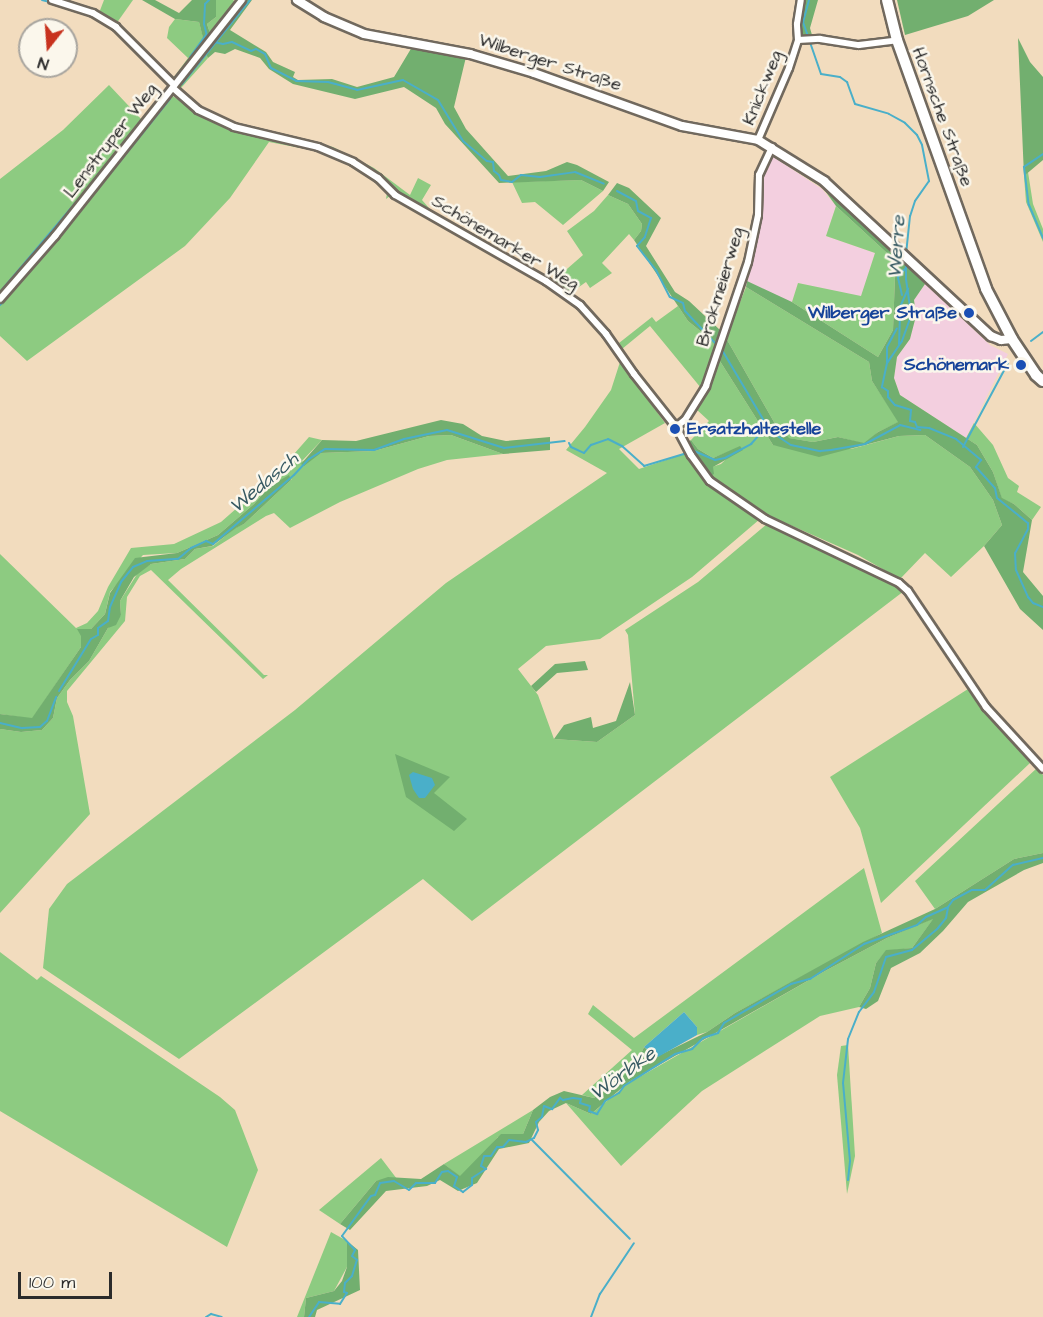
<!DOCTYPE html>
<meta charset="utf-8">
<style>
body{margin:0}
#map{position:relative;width:1043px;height:1317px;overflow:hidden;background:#f2dcbe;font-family:"Architects Daughter",sans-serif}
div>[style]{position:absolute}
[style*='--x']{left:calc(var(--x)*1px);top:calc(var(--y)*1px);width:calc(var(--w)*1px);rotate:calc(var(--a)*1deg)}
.built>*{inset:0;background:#f3cfdf}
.green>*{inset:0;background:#8dcb81}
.forest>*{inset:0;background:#72af6f}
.water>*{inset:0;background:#4aafc9}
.stream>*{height:2px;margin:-1px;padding:0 1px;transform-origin:1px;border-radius:1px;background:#4aafc9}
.roads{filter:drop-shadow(2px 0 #71695e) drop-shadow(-2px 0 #71695e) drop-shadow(0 2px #71695e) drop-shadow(0 -2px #71695e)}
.minor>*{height:6px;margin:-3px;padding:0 3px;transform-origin:3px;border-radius:3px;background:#fff}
.tertiary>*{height:8px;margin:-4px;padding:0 4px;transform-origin:4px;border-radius:4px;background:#fff}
.primary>*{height:10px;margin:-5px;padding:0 5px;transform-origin:5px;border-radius:5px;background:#fff}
.dots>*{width:16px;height:16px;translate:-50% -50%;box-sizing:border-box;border:3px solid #fbf7ec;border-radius:50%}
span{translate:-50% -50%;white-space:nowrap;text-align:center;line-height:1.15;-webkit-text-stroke:5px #fbf7ec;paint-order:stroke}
.street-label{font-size:18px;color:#2b2b2b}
.transit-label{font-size:18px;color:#164399;font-weight:700}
.right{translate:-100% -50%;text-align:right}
.left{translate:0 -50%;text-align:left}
.water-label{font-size:20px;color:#365962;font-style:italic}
.north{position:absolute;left:18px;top:18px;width:60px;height:60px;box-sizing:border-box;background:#fbf7ec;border:2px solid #a8a59f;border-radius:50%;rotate:197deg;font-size:16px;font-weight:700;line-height:24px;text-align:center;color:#2b2b2b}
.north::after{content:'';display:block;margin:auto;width:21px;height:27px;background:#c8321e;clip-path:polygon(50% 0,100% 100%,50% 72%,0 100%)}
.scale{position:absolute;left:18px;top:1272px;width:94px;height:27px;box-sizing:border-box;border:3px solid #2b2b2b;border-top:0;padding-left:8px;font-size:18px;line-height:21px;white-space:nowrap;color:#2b2b2b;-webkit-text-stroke:4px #fbf7ec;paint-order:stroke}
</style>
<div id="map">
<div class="built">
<i style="clip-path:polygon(772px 156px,822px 189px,836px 206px,826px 236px,875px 253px,861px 297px,798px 283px,789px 311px,746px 287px,757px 237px,762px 175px)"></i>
<i style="clip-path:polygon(925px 284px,990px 345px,1008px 354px,966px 438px,900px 395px,894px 378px,897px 357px,910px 339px,916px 316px,914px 300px)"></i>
</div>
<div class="green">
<i style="clip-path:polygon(104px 0,133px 0,116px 24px,99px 13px)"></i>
<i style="clip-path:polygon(216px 0,233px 0,237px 3px,211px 36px,207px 24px,216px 17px)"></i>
<i style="clip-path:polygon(175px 19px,199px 22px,203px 37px,207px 41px,176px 79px,172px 78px,170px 75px,174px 77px,188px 58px,167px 38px,169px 27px)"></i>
<i style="clip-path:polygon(204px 51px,208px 58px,181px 88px,203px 108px,228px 120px,262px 130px,333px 147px,374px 168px,410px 195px,418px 178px,431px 185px,422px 200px,435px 215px,410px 202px,341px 155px,229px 124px,196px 107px,179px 92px,177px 87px)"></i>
<i style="clip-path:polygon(109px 85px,142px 120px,149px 115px,70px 214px,0 295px,0 179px,63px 130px)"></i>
<i style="clip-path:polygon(171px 95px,200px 114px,235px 129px,317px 149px,341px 158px,378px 181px,390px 196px,386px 199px,387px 193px,378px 183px,338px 159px,316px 151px,269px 142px,230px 198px,185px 246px,27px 361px,0 336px,0 302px)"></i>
<i style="clip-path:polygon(1028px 172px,1033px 204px,1043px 229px,1043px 242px,1026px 202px,1024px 176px)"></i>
<i style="clip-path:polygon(581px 180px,603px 191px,563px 225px,535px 202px,522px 203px,512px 182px)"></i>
<i style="clip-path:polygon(608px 195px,628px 204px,642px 224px,641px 231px,634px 240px,629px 234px,602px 263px,612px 273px,590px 288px,586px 282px,569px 294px,552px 282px,583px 255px,567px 231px,594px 211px)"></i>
<i style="clip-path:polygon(836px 206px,900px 265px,895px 276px,893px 330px,878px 357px,792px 302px,798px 283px,861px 296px,875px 253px,826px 236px)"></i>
<i style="clip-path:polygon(746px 287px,869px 362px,872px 381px,899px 422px,878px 432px,865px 444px,838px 437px,813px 442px,788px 438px,774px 422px,726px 338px)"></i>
<i style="clip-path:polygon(678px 306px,688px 321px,715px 343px,708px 375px,701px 388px,650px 326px,622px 349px,619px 343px,652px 317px,656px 322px)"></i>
<i style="clip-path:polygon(718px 358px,773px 445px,851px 449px,899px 436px,925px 435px,970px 467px,993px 500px,1002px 525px,984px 546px,951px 577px,925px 553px,900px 579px,858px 555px,772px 517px,710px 476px,712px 467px,721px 464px,738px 448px,713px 458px,698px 449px,691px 440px,709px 421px,696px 409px)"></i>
<i style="clip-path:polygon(620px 362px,665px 423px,619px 449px,639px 469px,687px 453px,704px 479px,760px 519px,692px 577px,600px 639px,546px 646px,518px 669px,538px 695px,554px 739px,597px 742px,635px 715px,628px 635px,625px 630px,698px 582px,767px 524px,851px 560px,904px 591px,472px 921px,423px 879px,179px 1059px,43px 968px,49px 909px,67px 884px,295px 710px,446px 583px,607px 473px,566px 450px,585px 427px,611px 390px)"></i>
<i style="clip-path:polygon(974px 423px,993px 445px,1008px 478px,1019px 486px,1017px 492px,1041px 507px,1032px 520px,1014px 504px,1002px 499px,993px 472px,977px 445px,966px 438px)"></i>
<i style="clip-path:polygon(451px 435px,503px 454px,447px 460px,418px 469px,340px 502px,290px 528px,274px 513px,266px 516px,181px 569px,168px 580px,264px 675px,268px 675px,263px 679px,151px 570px,140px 576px,127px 597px,125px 621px,67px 691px,67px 702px,73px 716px,90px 814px,0 913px,0 729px,21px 732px,42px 730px,53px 718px,57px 698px,70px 680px,89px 661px,108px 628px,121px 615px,120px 601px,139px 571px,151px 564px,185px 559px,195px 549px,213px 546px,235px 528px,244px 524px,292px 479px,270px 486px,254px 504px,218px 535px,177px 553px,143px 555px,110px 592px,105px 614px,91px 629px,86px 629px,81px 636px,81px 647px,32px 719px,0 714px,0 554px,76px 628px,87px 623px,98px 611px,108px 587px,131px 548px,174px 544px,221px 522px,279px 471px,309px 437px,322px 440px,301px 462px,321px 453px,374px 451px,429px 436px)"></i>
<i style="clip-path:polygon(968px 689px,1030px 763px,881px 903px,860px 828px,830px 777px)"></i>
<i style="clip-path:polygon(1037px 768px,1043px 775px,1043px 853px,1014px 859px,935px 909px,915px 881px)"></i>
<i style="clip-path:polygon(864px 868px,882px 933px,735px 1013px,707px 1032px,697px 1035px,697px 1027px,684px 1012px,644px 1047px,635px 1067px,615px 1084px,594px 1098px,582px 1095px,632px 1050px,588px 1014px,593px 1005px,634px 1038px)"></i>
<i style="clip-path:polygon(934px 918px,912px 948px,886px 951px,876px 963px,870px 988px,859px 1007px,820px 1016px,702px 1091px,621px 1166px,566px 1103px,591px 1114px,629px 1083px,825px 971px,887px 938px)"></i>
<i style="clip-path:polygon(0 952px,37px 980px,41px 976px,220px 1097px,235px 1110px,258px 1170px,227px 1247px,0 1111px)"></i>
<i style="clip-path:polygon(848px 1045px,855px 1156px,847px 1194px,837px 1075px,841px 1046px)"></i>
<i style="clip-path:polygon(533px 1110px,523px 1134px,498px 1137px,469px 1171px,460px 1177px,444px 1164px)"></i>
<i style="clip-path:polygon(381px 1158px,397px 1179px,376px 1181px,340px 1224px,319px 1210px)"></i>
<i style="clip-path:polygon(331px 1232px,347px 1241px,347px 1267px,334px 1291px,306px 1298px,304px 1317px,297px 1317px)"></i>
</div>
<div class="forest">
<i style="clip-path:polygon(142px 0,155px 0,179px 13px,192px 0,216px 0,216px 17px,207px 24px,211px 36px,207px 41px,203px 38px,199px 22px,175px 19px)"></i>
<i style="clip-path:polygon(245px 0,252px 0,230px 30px,266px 52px,273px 62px,295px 72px,293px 77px,298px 80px,332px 79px,357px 87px,394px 77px,412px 47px,466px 57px,454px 107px,466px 129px,508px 176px,546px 171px,567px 162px,577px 165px,609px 182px,603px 191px,581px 180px,499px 183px,445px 124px,436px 108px,404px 87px,355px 99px,293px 84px,269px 69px,260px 58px,235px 49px,225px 54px,215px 52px,208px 58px,204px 51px)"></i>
<i style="clip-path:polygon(805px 0,818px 0,810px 28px,812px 35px,800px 35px)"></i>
<i style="clip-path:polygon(897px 0,994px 0,968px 16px,905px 35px)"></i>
<i style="clip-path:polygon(1018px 38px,1030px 62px,1043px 77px,1043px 160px,1024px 176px)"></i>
<i style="clip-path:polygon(776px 154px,816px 181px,901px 258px,925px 284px,914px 300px,916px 316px,910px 339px,897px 357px,894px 378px,900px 395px,977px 445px,993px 472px,1002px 498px,1014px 504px,1032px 520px,1023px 572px,1043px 596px,1043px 630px,1020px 609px,984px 546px,1002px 525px,993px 500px,970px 467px,925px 435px,899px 436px,819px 457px,773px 445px,718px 358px,726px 338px,774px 422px,789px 438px,813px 442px,838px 437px,864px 443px,878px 432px,898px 422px,872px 381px,869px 362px,746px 287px,747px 281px,792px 302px,878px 357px,893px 330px,895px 276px,900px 265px,836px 206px,823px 188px,772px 156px)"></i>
<i style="clip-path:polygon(617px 183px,629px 188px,661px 218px,646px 246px,675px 292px,689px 301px,720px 330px,715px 343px,688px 321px,634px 240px,641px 231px,642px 224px,628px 204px,608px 195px)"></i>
<i style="clip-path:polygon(441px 420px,463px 424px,482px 436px,506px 441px,550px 437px,550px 450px,503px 454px,451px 435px,429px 436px,374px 451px,321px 453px,304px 466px,301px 464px,322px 440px,356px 441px)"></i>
<i style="clip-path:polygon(691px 440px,698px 449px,713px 458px,740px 446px,743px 450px,713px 467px,714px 474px,710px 476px,687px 443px)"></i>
<i style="clip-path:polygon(289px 475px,291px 480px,244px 524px,236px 528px,212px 546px,195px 549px,185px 559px,151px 564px,134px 577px,120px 601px,121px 615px,116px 625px,108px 628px,89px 661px,70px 680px,57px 698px,53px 718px,42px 730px,21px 732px,0 729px,0 714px,32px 718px,81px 647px,81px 636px,77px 629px,91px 629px,105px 614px,110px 593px,135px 558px,177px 553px,218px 535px,254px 504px,270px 486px)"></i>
<i style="clip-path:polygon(585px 661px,588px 670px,557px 673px,536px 692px,531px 686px,555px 664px)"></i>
<i style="clip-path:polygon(630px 682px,635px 715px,597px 742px,554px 739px,564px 725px,591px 717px,593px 728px,616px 721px)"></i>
<i style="clip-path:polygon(395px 754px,450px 777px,434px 793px,467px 819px,454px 831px,406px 797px)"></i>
<i style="clip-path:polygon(1043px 853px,1043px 863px,1024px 870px,968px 902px,943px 931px,920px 953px,891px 968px,878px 1001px,866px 1009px,859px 1007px,870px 988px,876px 963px,886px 950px,912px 948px,933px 919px,887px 938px,825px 971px,629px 1082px,591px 1114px,566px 1103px,549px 1111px,539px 1122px,529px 1143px,499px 1149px,477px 1183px,458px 1191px,440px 1180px,427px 1186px,386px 1191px,350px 1230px,340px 1224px,376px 1181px,388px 1177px,421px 1179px,444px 1164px,460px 1176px,501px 1134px,523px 1134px,533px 1110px,550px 1097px,564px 1091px,594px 1098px,635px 1067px,644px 1047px,656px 1057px,707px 1032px,735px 1013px,863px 942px,935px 909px,1014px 859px)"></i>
<i style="clip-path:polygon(347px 1241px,358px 1250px,360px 1290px,317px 1310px,315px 1317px,304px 1317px,306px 1298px,334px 1291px,342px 1281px,347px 1267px)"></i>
</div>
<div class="water">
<i style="clip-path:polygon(413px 772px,432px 778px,435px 785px,425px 798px,419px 798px,413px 789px,409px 775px)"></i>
<i style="clip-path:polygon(684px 1012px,697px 1027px,697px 1035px,658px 1057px,644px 1047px)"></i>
</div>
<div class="stream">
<i style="--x:42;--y:0;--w:11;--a:15"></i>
<i style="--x:809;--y:0;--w:23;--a:105"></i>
<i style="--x:803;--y:22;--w:55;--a:70.9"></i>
<i style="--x:821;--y:74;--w:19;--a:9"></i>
<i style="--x:840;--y:77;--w:9;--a:36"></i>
<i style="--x:847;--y:82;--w:23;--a:70"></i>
<i style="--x:855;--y:104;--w:35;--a:16"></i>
<i style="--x:889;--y:114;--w:18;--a:29"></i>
<i style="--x:905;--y:123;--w:17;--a:45"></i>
<i style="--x:917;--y:135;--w:11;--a:63"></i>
<i style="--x:922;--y:145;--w:37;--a:79"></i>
<i style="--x:929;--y:181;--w:24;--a:125"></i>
<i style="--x:915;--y:201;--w:16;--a:108"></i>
<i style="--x:910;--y:216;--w:39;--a:96"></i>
<i style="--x:81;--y:12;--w:9;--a:21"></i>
<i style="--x:94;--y:18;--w:26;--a:29"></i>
<i style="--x:207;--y:36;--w:12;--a:-104"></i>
<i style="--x:204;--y:24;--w:20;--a:-87"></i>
<i style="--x:205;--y:4;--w:6;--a:-45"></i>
<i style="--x:214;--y:42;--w:9;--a:13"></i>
<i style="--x:223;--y:44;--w:9;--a:-13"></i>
<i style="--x:232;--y:42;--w:21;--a:25"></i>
<i style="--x:251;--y:51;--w:5;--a:-22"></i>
<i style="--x:256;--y:49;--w:10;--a:29"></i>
<i style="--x:265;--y:54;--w:15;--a:67"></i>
<i style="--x:271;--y:68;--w:28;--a:27"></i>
<i style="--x:296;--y:81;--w:32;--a:2"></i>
<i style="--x:328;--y:82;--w:30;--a:15"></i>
<i style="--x:357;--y:90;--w:47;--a:-12.3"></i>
<i style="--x:403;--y:80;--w:40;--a:29.7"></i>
<i style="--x:438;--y:100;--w:48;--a:58.6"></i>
<i style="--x:463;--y:141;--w:31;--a:40"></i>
<i style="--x:487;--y:161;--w:6;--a:9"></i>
<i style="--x:493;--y:162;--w:9;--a:84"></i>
<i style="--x:494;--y:171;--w:6;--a:39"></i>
<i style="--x:499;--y:175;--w:5;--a:68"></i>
<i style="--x:501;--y:180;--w:11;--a:10"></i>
<i style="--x:512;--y:182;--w:11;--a:-38"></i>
<i style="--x:521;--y:175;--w:19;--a:6"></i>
<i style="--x:540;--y:177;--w:35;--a:-8"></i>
<i style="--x:575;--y:172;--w:31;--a:22"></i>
<i style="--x:190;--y:57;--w:27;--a:-54"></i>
<i style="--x:182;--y:84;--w:108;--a:-51"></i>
<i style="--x:1043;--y:154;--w:23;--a:146"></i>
<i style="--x:1024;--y:167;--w:38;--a:83"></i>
<i style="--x:1029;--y:205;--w:36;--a:67"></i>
<i style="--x:94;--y:180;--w:60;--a:-50.4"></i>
<i style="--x:617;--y:191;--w:21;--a:28"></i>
<i style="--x:636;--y:201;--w:10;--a:79"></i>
<i style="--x:638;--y:211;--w:15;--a:28"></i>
<i style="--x:651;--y:218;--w:20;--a:108"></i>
<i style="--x:645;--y:237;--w:12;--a:132"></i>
<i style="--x:637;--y:246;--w:31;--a:52"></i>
<i style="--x:656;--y:270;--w:30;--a:63"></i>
<i style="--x:670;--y:297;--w:14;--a:25"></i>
<i style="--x:683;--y:303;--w:8;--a:76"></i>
<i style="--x:685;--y:311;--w:44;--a:46.8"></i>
<i style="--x:906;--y:260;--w:19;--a:90"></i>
<i style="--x:906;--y:279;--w:37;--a:82"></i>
<i style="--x:911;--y:316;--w:27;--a:110"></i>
<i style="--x:902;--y:341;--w:27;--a:124"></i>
<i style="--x:887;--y:363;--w:25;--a:102"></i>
<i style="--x:882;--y:387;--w:7;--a:34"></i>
<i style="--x:888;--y:391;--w:6;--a:90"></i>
<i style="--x:888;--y:397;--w:11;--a:49"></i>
<i style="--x:895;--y:405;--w:17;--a:17"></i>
<i style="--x:911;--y:410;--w:11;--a:95"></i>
<i style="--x:910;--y:421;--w:5;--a:11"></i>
<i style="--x:915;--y:422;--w:5;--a:68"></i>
<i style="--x:917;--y:427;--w:12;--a:5"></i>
<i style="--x:929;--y:428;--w:29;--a:22"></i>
<i style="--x:956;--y:439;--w:33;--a:40"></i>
<i style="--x:981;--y:460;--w:9;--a:126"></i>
<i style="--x:976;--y:467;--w:28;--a:48"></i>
<i style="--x:995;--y:488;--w:10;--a:79"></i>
<i style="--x:997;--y:498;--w:40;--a:39"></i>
<i style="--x:1028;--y:523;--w:6;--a:90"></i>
<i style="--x:1028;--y:529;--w:27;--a:118"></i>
<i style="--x:1015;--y:553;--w:17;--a:87"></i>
<i style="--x:1016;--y:570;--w:30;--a:66"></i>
<i style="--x:1028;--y:597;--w:8;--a:50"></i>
<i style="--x:1033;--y:603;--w:11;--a:22"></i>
<i style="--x:0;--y:292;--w:136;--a:-49.8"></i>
<i style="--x:902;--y:295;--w:18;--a:-103"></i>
<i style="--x:898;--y:277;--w:11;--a:-49"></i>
<i style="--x:0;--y:305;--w:77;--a:-48.7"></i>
<i style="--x:51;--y:247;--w:190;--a:-51.2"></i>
<i style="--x:1031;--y:341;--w:15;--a:-37"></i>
<i style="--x:899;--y:344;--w:37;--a:-88"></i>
<i style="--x:900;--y:307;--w:20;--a:-66"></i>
<i style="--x:722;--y:350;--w:94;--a:59.3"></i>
<i style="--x:770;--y:431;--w:25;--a:34"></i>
<i style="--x:791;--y:445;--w:30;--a:12"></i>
<i style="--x:820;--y:451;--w:11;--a:-5"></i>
<i style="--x:831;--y:450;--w:35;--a:-10"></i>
<i style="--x:865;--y:444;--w:40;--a:-28"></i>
<i style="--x:900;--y:425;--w:21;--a:14"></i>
<i style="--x:887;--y:362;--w:15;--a:-90"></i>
<i style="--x:887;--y:347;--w:21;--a:-62"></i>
<i style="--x:569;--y:443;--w:4;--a:63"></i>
<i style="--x:571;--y:447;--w:14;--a:25"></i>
<i style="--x:584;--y:453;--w:11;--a:-49"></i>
<i style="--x:591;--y:445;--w:18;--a:-19"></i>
<i style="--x:608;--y:439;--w:16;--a:27"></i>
<i style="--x:622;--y:446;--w:30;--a:42"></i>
<i style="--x:644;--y:466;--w:45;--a:-16.8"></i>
<i style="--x:963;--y:447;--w:95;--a:-61.8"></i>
<i style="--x:694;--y:451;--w:23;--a:23"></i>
<i style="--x:715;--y:460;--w:10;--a:-11"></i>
<i style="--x:725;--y:458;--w:30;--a:-28"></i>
<i style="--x:751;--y:444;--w:12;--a:-48"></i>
<i style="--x:759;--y:435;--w:12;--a:-20"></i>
<i style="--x:59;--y:691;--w:61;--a:-58.4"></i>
<i style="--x:91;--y:639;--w:8;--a:-30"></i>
<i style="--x:98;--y:635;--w:7;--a:-90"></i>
<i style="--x:98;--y:628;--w:12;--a:-35"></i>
<i style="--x:108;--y:621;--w:14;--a:-82"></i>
<i style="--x:110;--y:607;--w:27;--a:-66"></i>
<i style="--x:121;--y:582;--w:19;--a:-51"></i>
<i style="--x:133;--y:567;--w:15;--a:-23"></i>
<i style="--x:147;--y:561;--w:31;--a:-4"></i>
<i style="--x:178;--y:559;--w:17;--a:-40"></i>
<i style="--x:191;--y:548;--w:17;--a:-25"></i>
<i style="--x:206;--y:541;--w:8;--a:23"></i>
<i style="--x:213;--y:544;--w:106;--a:-40.4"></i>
<i style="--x:294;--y:475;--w:22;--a:-47"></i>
<i style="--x:309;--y:459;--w:19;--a:-32"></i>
<i style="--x:325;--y:449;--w:49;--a:1.2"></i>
<i style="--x:374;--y:450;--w:32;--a:-20"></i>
<i style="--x:404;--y:439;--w:44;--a:-11.8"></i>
<i style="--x:447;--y:430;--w:60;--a:17.5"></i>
<i style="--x:504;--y:448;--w:61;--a:-6.5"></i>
<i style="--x:0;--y:723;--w:23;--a:13"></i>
<i style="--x:22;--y:728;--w:18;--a:-3"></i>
<i style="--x:40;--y:727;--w:9;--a:-41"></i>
<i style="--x:47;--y:721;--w:26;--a:-69"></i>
<i style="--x:532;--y:1140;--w:139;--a:45.3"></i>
<i style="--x:848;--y:1180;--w:19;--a:-84"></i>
<i style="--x:850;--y:1161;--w:78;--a:-95.1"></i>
<i style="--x:843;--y:1083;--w:44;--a:-83.5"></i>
<i style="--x:848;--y:1039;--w:29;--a:-68"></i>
<i style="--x:859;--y:1012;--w:25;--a:-53"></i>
<i style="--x:874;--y:992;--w:37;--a:-71"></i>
<i style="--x:886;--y:957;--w:27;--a:-15"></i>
<i style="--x:912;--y:950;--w:34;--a:-40"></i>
<i style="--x:938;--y:928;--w:13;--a:-51"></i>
<i style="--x:946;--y:918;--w:10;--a:-79"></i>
<i style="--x:206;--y:1317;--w:6;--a:-31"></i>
<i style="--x:211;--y:1314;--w:11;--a:15"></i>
<i style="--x:309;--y:1317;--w:18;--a:-56"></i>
<i style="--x:319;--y:1302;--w:21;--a:5"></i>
<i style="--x:340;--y:1304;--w:13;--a:-58"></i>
<i style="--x:347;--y:1293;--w:3;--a:-162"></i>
<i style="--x:344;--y:1292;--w:9;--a:-84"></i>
<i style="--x:345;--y:1283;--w:10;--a:-45"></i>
<i style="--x:352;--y:1276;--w:17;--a:-73"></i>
<i style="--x:357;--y:1260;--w:6;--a:-141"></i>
<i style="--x:352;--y:1256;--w:7;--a:-63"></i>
<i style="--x:355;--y:1250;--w:19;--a:-133"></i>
<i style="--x:342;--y:1236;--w:49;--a:-54.1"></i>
<i style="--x:371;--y:1196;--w:4;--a:-14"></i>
<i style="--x:375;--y:1195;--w:13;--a:-67"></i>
<i style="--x:380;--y:1183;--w:14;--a:-8"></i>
<i style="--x:394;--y:1181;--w:17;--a:31"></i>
<i style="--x:409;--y:1190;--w:10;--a:-45"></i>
<i style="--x:416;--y:1183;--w:19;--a:0"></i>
<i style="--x:435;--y:1183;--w:13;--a:-58"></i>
<i style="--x:442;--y:1172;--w:6;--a:-9"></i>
<i style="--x:448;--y:1171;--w:11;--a:34"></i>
<i style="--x:457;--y:1177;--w:9;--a:108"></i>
<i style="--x:454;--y:1186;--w:11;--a:34"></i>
<i style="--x:463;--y:1192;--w:11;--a:-38"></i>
<i style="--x:472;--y:1185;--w:7;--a:-90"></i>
<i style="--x:472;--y:1178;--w:17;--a:-33"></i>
<i style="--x:486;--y:1169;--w:6;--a:-149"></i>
<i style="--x:481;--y:1166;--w:10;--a:-73"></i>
<i style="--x:484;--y:1156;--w:7;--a:0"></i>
<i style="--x:491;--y:1156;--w:11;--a:-56"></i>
<i style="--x:497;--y:1147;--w:6;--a:0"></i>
<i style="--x:503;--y:1147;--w:9;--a:-49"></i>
<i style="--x:509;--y:1140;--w:17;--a:7"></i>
<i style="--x:526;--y:1142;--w:9;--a:-27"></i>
<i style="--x:534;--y:1138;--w:9;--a:-63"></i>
<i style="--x:538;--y:1130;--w:8;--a:-104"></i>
<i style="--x:536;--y:1122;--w:8;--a:-40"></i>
<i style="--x:542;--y:1117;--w:11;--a:-80"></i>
<i style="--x:544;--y:1106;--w:9;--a:21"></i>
<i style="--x:552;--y:1109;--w:14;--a:-54"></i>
<i style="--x:560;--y:1098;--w:4;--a:34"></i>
<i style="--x:563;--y:1100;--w:10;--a:-11"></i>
<i style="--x:573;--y:1098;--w:8;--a:7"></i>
<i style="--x:581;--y:1099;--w:4;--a:104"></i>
<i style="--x:580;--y:1103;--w:10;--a:17"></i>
<i style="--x:590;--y:1106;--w:5;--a:101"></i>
<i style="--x:589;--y:1111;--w:9;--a:21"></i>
<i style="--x:597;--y:1114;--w:15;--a:-58"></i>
<i style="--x:605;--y:1101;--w:16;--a:-30"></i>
<i style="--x:619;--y:1093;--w:9;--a:-54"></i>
<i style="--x:624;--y:1086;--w:60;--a:-32.1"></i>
<i style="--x:675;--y:1054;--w:18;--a:-16"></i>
<i style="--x:692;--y:1049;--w:16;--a:-45"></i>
<i style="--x:703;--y:1038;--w:16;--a:-18"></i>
<i style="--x:718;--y:1033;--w:12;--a:-59"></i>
<i style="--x:724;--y:1023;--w:78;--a:-30.2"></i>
<i style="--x:791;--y:984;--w:20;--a:-15"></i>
<i style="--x:810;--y:979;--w:64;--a:-32.9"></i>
<i style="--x:864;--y:944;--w:56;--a:-19.7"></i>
<i style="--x:917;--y:925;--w:12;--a:-42"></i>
<i style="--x:926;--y:917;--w:24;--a:-24"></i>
<i style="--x:948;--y:907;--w:9;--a:-54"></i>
<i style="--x:953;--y:900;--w:21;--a:-28"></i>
<i style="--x:972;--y:890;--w:13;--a:0"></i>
<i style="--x:985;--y:890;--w:38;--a:-42"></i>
<i style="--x:1013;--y:865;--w:31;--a:-13"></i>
<i style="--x:591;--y:1317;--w:25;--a:-69"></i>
<i style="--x:600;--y:1294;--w:61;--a:-56.3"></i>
</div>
<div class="roads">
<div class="minor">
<i style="--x:52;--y:0;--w:43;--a:17.6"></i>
<i style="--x:93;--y:13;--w:27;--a:31"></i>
<i style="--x:116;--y:27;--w:82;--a:45"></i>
<i style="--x:798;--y:40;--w:22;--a:-3"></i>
<i style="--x:820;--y:39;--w:39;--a:9"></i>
<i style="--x:859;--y:45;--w:38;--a:-7"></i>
<i style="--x:173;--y:88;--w:33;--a:41"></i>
<i style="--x:198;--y:110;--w:40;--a:25"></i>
<i style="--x:234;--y:127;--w:86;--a:13.4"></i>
<i style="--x:318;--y:147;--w:38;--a:23"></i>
<i style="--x:353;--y:162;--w:30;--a:33"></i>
<i style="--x:378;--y:178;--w:24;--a:45"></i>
<i style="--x:395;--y:195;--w:174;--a:29.7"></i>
<i style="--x:546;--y:281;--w:42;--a:35.2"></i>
<i style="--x:580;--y:305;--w:39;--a:48"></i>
<i style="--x:606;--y:334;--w:49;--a:55"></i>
<i style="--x:634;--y:374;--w:68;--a:51.6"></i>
<i style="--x:676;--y:427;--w:32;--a:62"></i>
<i style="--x:691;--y:455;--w:32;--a:54"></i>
<i style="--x:710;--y:481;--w:67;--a:34.6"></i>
<i style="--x:765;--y:519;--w:148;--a:25.5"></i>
<i style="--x:899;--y:583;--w:12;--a:42"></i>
<i style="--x:908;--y:591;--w:140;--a:56.1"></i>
<i style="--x:986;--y:707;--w:84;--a:47.4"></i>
<i style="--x:758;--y:140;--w:78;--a:-66.7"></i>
<i style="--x:789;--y:68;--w:29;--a:-72"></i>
<i style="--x:798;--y:40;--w:16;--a:-94"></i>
<i style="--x:797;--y:24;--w:24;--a:-81"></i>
<i style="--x:0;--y:299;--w:84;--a:-48.9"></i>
<i style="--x:55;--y:236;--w:301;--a:-51.6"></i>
<i style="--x:676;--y:427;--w:11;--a:-38"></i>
<i style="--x:685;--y:420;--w:40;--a:-58"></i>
<i style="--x:706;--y:386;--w:131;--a:-71.3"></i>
<i style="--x:748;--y:262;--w:48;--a:-78"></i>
<i style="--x:758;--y:215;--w:40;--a:-88.6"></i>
<i style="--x:759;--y:175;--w:31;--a:-65"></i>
</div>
<div class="tertiary">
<i style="--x:297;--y:0;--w:32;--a:32"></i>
<i style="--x:324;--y:17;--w:43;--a:23"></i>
<i style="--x:364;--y:34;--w:108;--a:10.7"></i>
<i style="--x:470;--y:54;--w:67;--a:16.5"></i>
<i style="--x:534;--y:73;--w:157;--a:19.7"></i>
<i style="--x:682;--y:126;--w:77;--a:10.4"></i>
<i style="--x:758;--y:140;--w:78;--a:31.8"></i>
<i style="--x:824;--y:181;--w:228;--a:42.9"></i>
<i style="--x:991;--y:336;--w:11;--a:22"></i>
<i style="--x:1001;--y:340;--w:11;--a:-5"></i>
</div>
<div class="primary">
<i style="--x:887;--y:0;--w:41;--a:76"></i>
<i style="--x:897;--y:40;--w:264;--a:70.3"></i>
<i style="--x:986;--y:289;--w:56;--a:62.5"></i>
<i style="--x:1012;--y:339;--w:43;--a:56.3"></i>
<i style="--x:1036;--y:375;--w:9;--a:41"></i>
</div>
</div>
<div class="dots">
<i style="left:969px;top:313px;background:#1a4fb4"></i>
<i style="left:1021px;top:365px;background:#1a4fb4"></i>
<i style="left:675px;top:429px;background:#1a4fb4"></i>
</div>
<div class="street-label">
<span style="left:550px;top:63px;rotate:18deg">Wilberger Straße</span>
<span style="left:763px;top:88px;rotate:-68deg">Knickweg</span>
<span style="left:942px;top:117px;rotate:70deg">Hornsche Straße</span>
<span style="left:111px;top:141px;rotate:-52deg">Lenstruper Weg</span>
<span style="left:505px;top:243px;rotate:31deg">Schönemarker Weg</span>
<span style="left:721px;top:287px;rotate:-73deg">Brokmeierweg</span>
</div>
<div class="transit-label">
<span class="right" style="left:957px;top:313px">Wilberger Straße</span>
<span class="right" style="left:1009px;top:365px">Schönemark</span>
<span class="left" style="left:687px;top:429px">Ersatzhaltestelle</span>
</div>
<div class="water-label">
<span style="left:897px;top:247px;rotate:-86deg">Werre</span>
<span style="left:264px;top:483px;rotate:-40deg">Wedasch</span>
<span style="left:623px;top:1074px;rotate:-36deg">Wörbke</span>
</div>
<div class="north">N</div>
<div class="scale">100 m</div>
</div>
